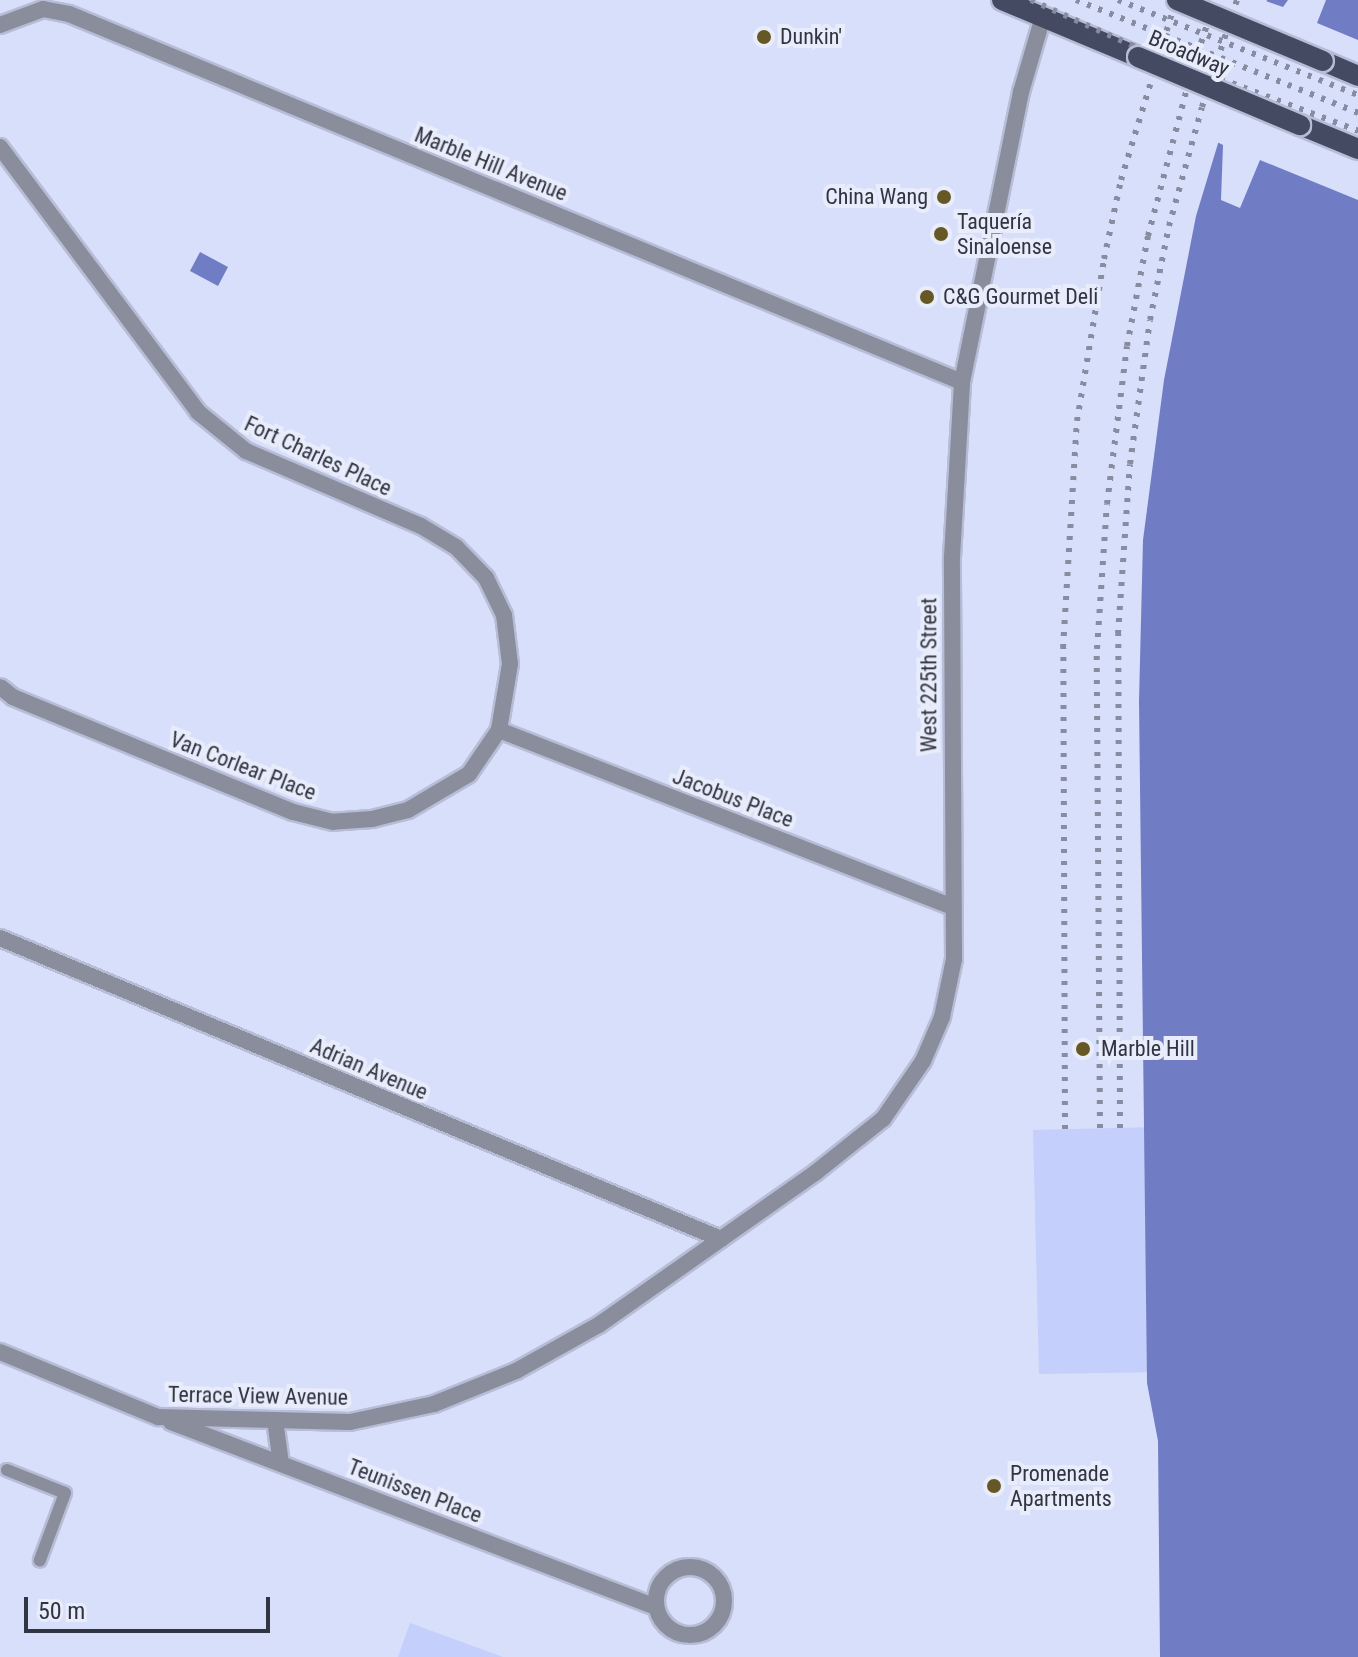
<!DOCTYPE html>
<meta charset="utf-8">
<style>
body{margin:0}
#map{position:relative;width:1358px;height:1657px;overflow:hidden;background:#d8dffb;font-family:"Roboto Condensed",sans-serif}
div>[style]{position:absolute}
[style*='--x']{left:calc(var(--x)*1px);top:calc(var(--y)*1px);width:calc(var(--w)*1px);rotate:calc(var(--a)*1deg)}
.green>*{inset:0;background:#c4cffb}
.water>*{inset:0;background:#707dc5}
.pier>*{inset:0;background:#d8dffb}
.roads{filter:drop-shadow(2px 0 #b7bdd6) drop-shadow(-2px 0 #b7bdd6) drop-shadow(0 2px #b7bdd6) drop-shadow(0 -2px #b7bdd6)}
.lane>*{height:12px;margin:-6px;padding:0 6px;transform-origin:6px;border-radius:6px;background:#8a8d9c}
.street>*{height:16px;margin:-8px;padding:0 8px;transform-origin:8px;border-radius:8px;background:#8a8d9c}
.street>.ring{margin:-8px;padding:0;box-sizing:content-box;background:none;border:16px solid #8a8d9c;border-radius:50%}
.primary>*{height:20px;margin:-10px;padding:0 10px;transform-origin:10px;border-radius:10px;background:#454a63}
.rail>*{height:6px;margin-top:-3px;transform-origin:0;background:repeating-linear-gradient(90deg,#878ca1 0 4px,transparent 0 12px)}
.bridges{filter:drop-shadow(2px 0 #b7bdd6) drop-shadow(-2px 0 #b7bdd6) drop-shadow(0 2px #b7bdd6) drop-shadow(0 -2px #b7bdd6)}
.primary-bridge>*{height:20px;margin:-10px;padding:0 10px;transform-origin:10px;border-radius:10px;background:#454a63}
.dots>*{width:22px;height:22px;translate:-50% -50%;box-sizing:border-box;border:4px solid #e9edfb;border-radius:50%}
span{translate:-50% -50%;white-space:nowrap;text-align:center;line-height:1.15;-webkit-text-stroke:8px #e9edfb;paint-order:stroke}
.poi-label{font-size:22px;color:#313441}
.left{translate:0 -50%;text-align:left}
.right{translate:-100% -50%;text-align:right}
.street-label{font-size:22px;color:#313441}
.scale{position:absolute;left:24px;top:1597px;width:246px;height:36px;box-sizing:border-box;border:4px solid #313441;border-top:0;padding-left:10px;font-size:24px;line-height:28px;white-space:nowrap;color:#313441;-webkit-text-stroke:6px #e9edfb;paint-order:stroke}
</style>
<div id="map">
<div class="green">
<i style="clip-path:polygon(1157px 1127px,1163px 1372px,1039px 1374px,1033px 1130px)"></i>
<i style="clip-path:polygon(410px 1623px,503px 1657px,398px 1657px)"></i>
</div>
<div class="water">
<i style="clip-path:polygon(1267px 0,1358px 0,1358px 1657px,1160px 1657px,1158px 1441px,1147px 1383px,1139px 701px,1143px 540px,1164px 380px,1196px 216px,1233px 94px)"></i>
<i style="clip-path:polygon(200px 252px,228px 267px,218px 286px,190px 271px)"></i>
</div>
<div class="pier">
<i style="clip-path:polygon(1263px 0,1283px 7px,1288px 0,1326px 0,1317px 23px,1358px 40px,1358px 200px,1260px 160px,1240px 208px,1221px 200px,1223px 145px,1215px 141px)"></i>
</div>
<div class="roads">
<div class="lane">
<i style="--x:7;--y:1470;--w:62;--a:21.6"></i>
<i style="--x:65;--y:1493;--w:72;--a:110.5"></i>
</div>
<div class="street">
<i style="--x:0;--y:25;--w:46;--a:-20.4"></i>
<i style="--x:43;--y:9;--w:26;--a:11"></i>
<i style="--x:69;--y:14;--w:966;--a:22.4"></i>
<i style="--x:0;--y:147;--w:331;--a:53.2"></i>
<i style="--x:198;--y:412;--w:62;--a:39.1"></i>
<i style="--x:246;--y:451;--w:190;--a:23.2"></i>
<i style="--x:421;--y:526;--w:41;--a:31"></i>
<i style="--x:456;--y:547;--w:43;--a:45.9"></i>
<i style="--x:486;--y:578;--w:41;--a:64.1"></i>
<i style="--x:504;--y:615;--w:49;--a:83"></i>
<i style="--x:510;--y:664;--w:67;--a:99.5"></i>
<i style="--x:499;--y:730;--w:53;--a:124.3"></i>
<i style="--x:469;--y:774;--w:71;--a:149.5"></i>
<i style="--x:408;--y:810;--w:37;--a:166"></i>
<i style="--x:372;--y:819;--w:39;--a:176"></i>
<i style="--x:333;--y:822;--w:41;--a:-166"></i>
<i style="--x:293;--y:812;--w:303;--a:-157.7"></i>
<i style="--x:13;--y:697;--w:16;--a:-142"></i>
<i style="--x:499;--y:730;--w:486;--a:21.3"></i>
<i style="--x:0;--y:938;--w:781;--a:22.66"></i>
<i style="--x:0;--y:1352;--w:171;--a:22.4"></i>
<i style="--x:158;--y:1417;--w:192;--a:1.5"></i>
<i style="--x:350;--y:1422;--w:86;--a:-12.1"></i>
<i style="--x:434;--y:1404;--w:88;--a:-21.9"></i>
<i style="--x:516;--y:1371;--w:96;--a:-29.2"></i>
<i style="--x:600;--y:1324;--w:263;--a:-35.1"></i>
<i style="--x:815;--y:1173;--w:87;--a:-38.5"></i>
<i style="--x:883;--y:1119;--w:70;--a:-55.4"></i>
<i style="--x:923;--y:1061;--w:48;--a:-66.6"></i>
<i style="--x:942;--y:1017;--w:59;--a:-78.3"></i>
<i style="--x:954;--y:959;--w:402;--a:-90.3"></i>
<i style="--x:952;--y:557;--w:175;--a:-86.7"></i>
<i style="--x:962;--y:382;--w:296;--a:-78.5"></i>
<i style="--x:1021;--y:92;--w:75;--a:-73.7"></i>
<i style="--x:275;--y:1420;--w:44;--a:82.2"></i>
<i style="--x:171;--y:1422;--w:519;--a:20.88"></i>
<i class="ring" style="left:656px;top:1567px;width:52px;height:52px"></i>
</div>
<div class="primary">
<i style="--x:1002;--y:0;--w:147;--a:22.7"></i>
<i style="--x:1323;--y:61;--w:38;--a:23"></i>
<i style="--x:1300;--y:125;--w:63;--a:22.5"></i>
</div>
</div>
<div class="rail">
<i style="--x:1031;--y:0;--w:110;--a:24.2"></i>
<i style="--x:1131;--y:45;--w:243;--a:20.7"></i>
<i style="--x:1076;--y:0;--w:304;--a:21.8"></i>
<i style="--x:1118;--y:0;--w:258;--a:21.6"></i>
<i style="--x:1100;--y:1128;--w:479;--a:-90.4"></i>
<i style="--x:1097;--y:649;--w:145;--a:-86.1"></i>
<i style="--x:1107;--y:504;--w:159;--a:-82.8"></i>
<i style="--x:1127;--y:346;--w:112;--a:-79.2"></i>
<i style="--x:1148;--y:236;--w:164;--a:-75.2"></i>
<i style="--x:1190;--y:77;--w:81;--a:-72"></i>
<i style="--x:1120;--y:1128;--w:494;--a:-90.2"></i>
<i style="--x:1118;--y:634;--w:170;--a:-86"></i>
<i style="--x:1130;--y:464;--w:145;--a:-82.1"></i>
<i style="--x:1150;--y:320;--w:96;--a:-78.6"></i>
<i style="--x:1169;--y:226;--w:123;--a:-74.5"></i>
<i style="--x:1202;--y:107;--w:113;--a:-71.9"></i>
<i style="--x:1065;--y:1129;--w:481;--a:-90.2"></i>
<i style="--x:1063;--y:648;--w:227;--a:-86.5"></i>
<i style="--x:1077;--y:421;--w:164;--a:-80.5"></i>
<i style="--x:1104;--y:259;--w:81;--a:-77.9"></i>
<i style="--x:1121;--y:180;--w:188;--a:-73"></i>
</div>
<div class="bridges">
<div class="primary-bridge">
<i style="--x:1177;--y:0;--w:158;--a:22.7"></i>
<i style="--x:1138;--y:57;--w:176;--a:22.8"></i>
</div>
</div>
<div class="dots">
<i style="left:764px;top:37px;background:#665825"></i>
<i style="left:944px;top:197px;background:#665825"></i>
<i style="left:941px;top:234px;background:#665825"></i>
<i style="left:927px;top:297px;background:#665825"></i>
<i style="left:1083px;top:1049px;background:#665825"></i>
<i style="left:994px;top:1486px;background:#665825"></i>
</div>
<div class="poi-label">
<span class="left" style="left:780px;top:37px">Dunkin'</span>
<span class="right" style="left:928px;top:197px">China Wang</span>
<span class="left" style="left:957px;top:234px">Taquería<br>Sinaloense</span>
<span class="left" style="left:943px;top:297px">C&amp;G Gourmet Deli</span>
<span class="left" style="left:1101px;top:1049px">Marble Hill</span>
<span class="left" style="left:1010px;top:1486px">Promenade<br>Apartments</span>
</div>
<div class="street-label">
<span style="left:1189px;top:53px;rotate:23deg">Broadway</span>
<span style="left:491px;top:164px;rotate:22deg">Marble Hill Avenue</span>
<span style="left:318px;top:456px;rotate:25deg">Fort Charles Place</span>
<span style="left:929px;top:675px;rotate:-90deg">West 225th Street</span>
<span style="left:243px;top:766px;rotate:21deg">Van Corlear Place</span>
<span style="left:733px;top:798px;rotate:21deg">Jacobus Place</span>
<span style="left:369px;top:1069px;rotate:23deg">Adrian Avenue</span>
<span style="left:258px;top:1396px;rotate:1deg">Terrace View Avenue</span>
<span style="left:415px;top:1491px;rotate:21deg">Teunissen Place</span>
</div>
<div class="scale">50 m</div>
</div>
